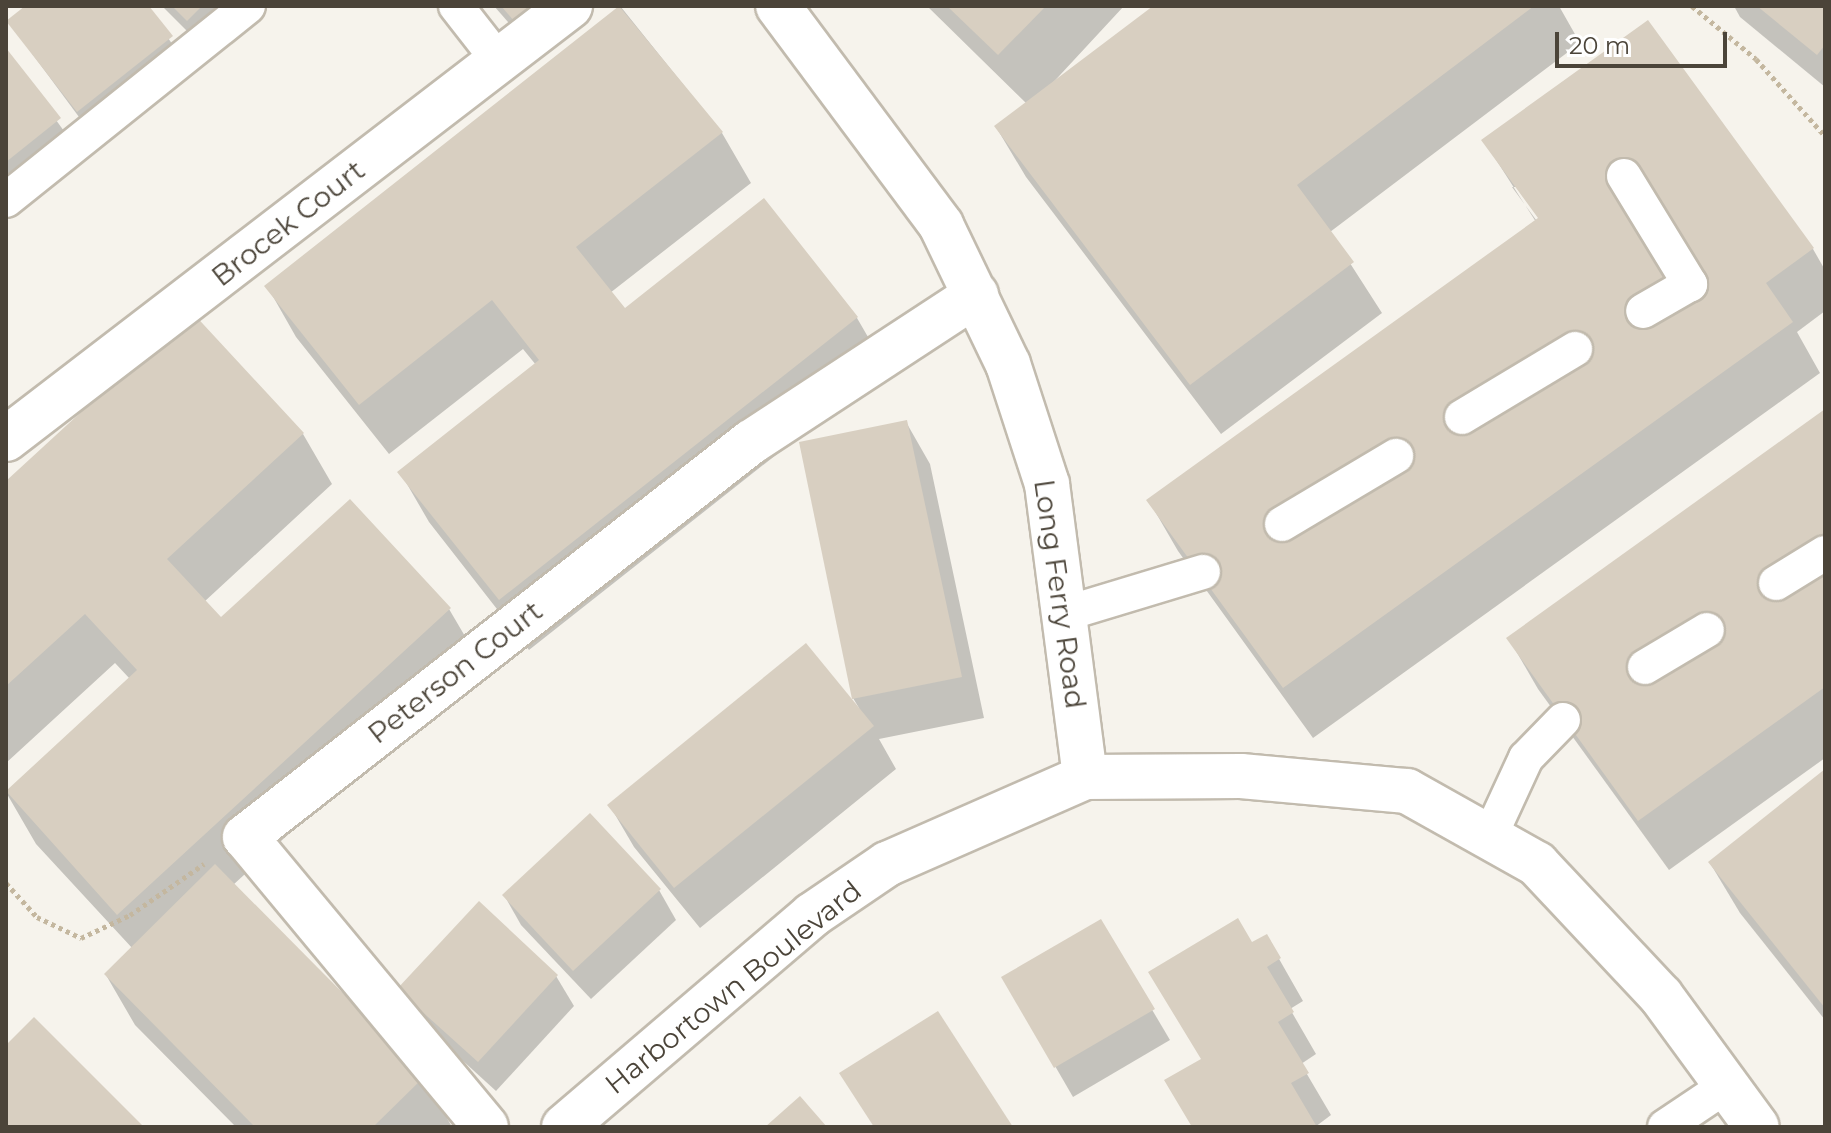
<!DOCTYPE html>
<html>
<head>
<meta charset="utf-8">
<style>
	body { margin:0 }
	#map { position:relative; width:1831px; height:1133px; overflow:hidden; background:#f6f3ec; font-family:Montserrat,sans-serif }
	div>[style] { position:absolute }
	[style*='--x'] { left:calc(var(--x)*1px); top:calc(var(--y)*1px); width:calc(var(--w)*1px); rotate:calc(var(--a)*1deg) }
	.shadow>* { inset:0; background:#0003 }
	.building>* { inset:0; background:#d8cfc1 }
	.path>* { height:5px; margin-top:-2.5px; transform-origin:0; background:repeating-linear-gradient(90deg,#c4b79f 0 4px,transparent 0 8px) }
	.roads { filter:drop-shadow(2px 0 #c2bbae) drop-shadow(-2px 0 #c2bbae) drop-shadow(0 2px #c2bbae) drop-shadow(0 -2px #c2bbae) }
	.service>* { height:34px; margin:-17px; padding:0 17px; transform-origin:17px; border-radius:17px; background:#fff }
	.minor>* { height:44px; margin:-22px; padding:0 22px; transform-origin:22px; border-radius:22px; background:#fff }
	span { translate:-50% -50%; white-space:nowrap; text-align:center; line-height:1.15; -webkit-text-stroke:8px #fff; paint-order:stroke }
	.street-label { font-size:28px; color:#4b4439 }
	.frame { position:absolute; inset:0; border:8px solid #4b4439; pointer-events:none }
	.scale { position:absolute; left:1555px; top:32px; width:172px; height:36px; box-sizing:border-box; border:4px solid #4b4439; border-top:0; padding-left:10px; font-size:24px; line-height:28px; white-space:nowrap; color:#4b4439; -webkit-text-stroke:6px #fff; paint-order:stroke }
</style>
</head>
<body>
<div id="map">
	<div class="shadow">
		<i style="clip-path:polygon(28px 6px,146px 6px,188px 67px,96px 140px,8px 21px)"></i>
		<i style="clip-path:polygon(162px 6px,249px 6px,205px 49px)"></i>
		<i style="clip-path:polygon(494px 6px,597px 6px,539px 57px)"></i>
		<i style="clip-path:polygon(927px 6px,1124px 6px,1048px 88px,1156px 6px,1559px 6px,1580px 43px,1330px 232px,1382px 313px,1221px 434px,1026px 177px,996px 127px,1027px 104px)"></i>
		<i style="clip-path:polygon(1734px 6px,1825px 6px,1825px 87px,1740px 17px)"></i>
		<i style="clip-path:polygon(621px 7px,722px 133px,751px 183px,610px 293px,625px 311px,857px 318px,886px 368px,529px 650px,429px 522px,400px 472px,536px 365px,523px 349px,389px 454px,296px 337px,267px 286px)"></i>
		<i style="clip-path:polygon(6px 51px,77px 149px,6px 204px)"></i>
		<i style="clip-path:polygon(evenodd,1484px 141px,1813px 249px,1825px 270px,1825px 311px,1797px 332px,1820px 373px,1313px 738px,1178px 551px,1149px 501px,1536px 222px,1484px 141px,1512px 187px,1517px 187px,1545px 225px,1542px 228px,1512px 187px)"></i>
		<i style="clip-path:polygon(1825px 412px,1825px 758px,1669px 870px,1538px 689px,1509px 639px)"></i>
		<i style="clip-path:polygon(906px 422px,930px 464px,984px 718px,879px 739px,896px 769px,700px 928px,634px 847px,610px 806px,859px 708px,853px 698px)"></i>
		<i style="clip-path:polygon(303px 434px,332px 484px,204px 602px,220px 620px,449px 609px,479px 660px,233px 885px,423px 1077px,452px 1127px,236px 1127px,135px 1025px,106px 975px,133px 949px,36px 844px,7px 794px,130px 679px,115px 663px,6px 763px,6px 484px)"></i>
		<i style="clip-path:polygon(1825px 772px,1825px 1020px,1740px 913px,1710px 863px)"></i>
		<i style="clip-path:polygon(659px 890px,676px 920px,591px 999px,521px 925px,504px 895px)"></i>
		<i style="clip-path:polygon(1100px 922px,1170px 1040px,1073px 1097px,1004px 978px)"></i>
		<i style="clip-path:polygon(1266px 936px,1303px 1001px,1290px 1009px,1316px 1054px,1301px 1064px,1331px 1115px,1315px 1127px,1193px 1127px,1203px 1060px,1252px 945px)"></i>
		<i style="clip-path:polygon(556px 976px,574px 1006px,496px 1091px,417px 1019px,400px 990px)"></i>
	</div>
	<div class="building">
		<i style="clip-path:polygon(25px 6px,149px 6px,173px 36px,77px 112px,6px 21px)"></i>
		<i style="clip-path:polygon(172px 6px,202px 6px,187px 21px)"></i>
		<i style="clip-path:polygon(501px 6px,547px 6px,521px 29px)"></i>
		<i style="clip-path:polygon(619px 6px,723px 132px,576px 247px,625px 308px,764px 198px,858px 317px,499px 600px,397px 472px,539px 360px,492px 300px,359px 405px,264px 286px)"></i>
		<i style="clip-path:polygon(947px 6px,1046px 6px,998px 55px)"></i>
		<i style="clip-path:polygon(1153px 6px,1534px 6px,1297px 185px,1354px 262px,1190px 385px,994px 126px)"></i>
		<i style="clip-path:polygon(1757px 6px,1825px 6px,1825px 45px,1817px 55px)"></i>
		<i style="clip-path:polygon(1648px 20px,1814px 248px,1766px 283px,1793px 322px,1283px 688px,1146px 500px,1538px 218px,1481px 140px)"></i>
		<i style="clip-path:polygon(6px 48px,61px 118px,6px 162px)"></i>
		<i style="clip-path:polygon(191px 311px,304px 433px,167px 559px,221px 617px,350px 499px,451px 608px,117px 915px,6px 791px,137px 670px,85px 614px,6px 686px,6px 481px)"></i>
		<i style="clip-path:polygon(1825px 409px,1825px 687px,1638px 821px,1506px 638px)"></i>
		<i style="clip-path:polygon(907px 420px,962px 677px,852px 699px,799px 442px)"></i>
		<i style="clip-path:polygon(806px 643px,874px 726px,674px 888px,607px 805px)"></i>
		<i style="clip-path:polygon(1825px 769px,1825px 1008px,1708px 862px)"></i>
		<i style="clip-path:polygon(590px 813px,661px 889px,573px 971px,502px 895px)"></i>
		<i style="clip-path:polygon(215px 864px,425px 1076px,373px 1127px,255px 1127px,104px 974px)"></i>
		<i style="clip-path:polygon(479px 901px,558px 975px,478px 1062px,397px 989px)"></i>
		<i style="clip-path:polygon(1238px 918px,1252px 942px,1267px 934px,1281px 958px,1267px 967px,1294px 1012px,1278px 1022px,1309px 1073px,1291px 1083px,1317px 1127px,1192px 1127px,1164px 1080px,1201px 1059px,1148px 972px)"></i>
		<i style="clip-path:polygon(1101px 919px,1155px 1009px,1054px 1068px,1001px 977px)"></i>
		<i style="clip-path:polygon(938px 1011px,1013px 1127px,874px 1127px,839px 1073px)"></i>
		<i style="clip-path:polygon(34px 1017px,142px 1125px,140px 1127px,6px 1127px,6px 1045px)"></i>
		<i style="clip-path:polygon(800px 1096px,827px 1127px,765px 1127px)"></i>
	</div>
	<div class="path">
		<i style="--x:1692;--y:6;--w:83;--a:39.6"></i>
		<i style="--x:1756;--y:59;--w:103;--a:48.1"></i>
		<i style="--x:6;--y:883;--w:46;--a:47.6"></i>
		<i style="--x:37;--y:917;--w:49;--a:25.5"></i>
		<i style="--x:81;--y:938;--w:54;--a:-25.1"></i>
		<i style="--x:130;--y:915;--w:90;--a:-34.6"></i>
	</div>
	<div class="roads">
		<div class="service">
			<i style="--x:456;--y:6;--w:70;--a:52"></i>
			<i style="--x:1624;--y:176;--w:127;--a:58.6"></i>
			<i style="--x:1690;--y:284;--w:54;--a:150.1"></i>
			<i style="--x:6;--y:200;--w:310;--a:-38.7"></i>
			<i style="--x:1462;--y:417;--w:132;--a:-31"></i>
			<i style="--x:1282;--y:524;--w:133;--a:-30.8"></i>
			<i style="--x:1776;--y:583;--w:57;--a:-31.5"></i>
			<i style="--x:1067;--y:613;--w:142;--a:-16.8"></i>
			<i style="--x:1645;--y:667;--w:72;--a:-30.8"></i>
			<i style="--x:1489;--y:838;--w:88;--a:-65.2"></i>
			<i style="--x:1526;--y:758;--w:53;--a:-45.8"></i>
			<i style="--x:1665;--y:1127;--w:73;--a:-33.9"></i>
		</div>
		<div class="minor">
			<i style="--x:778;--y:6;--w:273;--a:53.3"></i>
			<i style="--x:941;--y:225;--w:154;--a:64.3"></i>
			<i style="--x:1008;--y:364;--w:126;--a:72"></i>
			<i style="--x:1047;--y:484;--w:295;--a:82.6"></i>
			<i style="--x:6;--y:439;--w:711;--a:-37.51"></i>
			<i style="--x:486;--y:1127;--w:377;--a:-129.7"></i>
			<i style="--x:245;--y:837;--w:642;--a:-37.98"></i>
			<i style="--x:751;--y:442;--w:269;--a:-33.2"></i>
			<i style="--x:564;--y:1127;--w:326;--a:-40.5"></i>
			<i style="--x:812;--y:915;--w:91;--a:-34.2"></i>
			<i style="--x:887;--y:864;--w:216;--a:-23.7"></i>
			<i style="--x:1085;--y:777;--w:156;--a:-0.4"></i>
			<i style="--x:1241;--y:776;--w:167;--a:5.2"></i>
			<i style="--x:1407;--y:791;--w:149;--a:29.3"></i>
			<i style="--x:1537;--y:864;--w:181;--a:46.8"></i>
			<i style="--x:1661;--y:996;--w:162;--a:53.8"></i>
		</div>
	</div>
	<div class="street-label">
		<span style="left:288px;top:223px;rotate:-38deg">Brocek Court</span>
		<span style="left:1060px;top:594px;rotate:82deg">Long Ferry Road</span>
		<span style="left:455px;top:672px;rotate:-38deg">Peterson Court</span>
		<span style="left:733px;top:987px;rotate:-39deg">Harbortown Boulevard</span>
	</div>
	<div class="frame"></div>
	<div class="scale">20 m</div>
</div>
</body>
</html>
